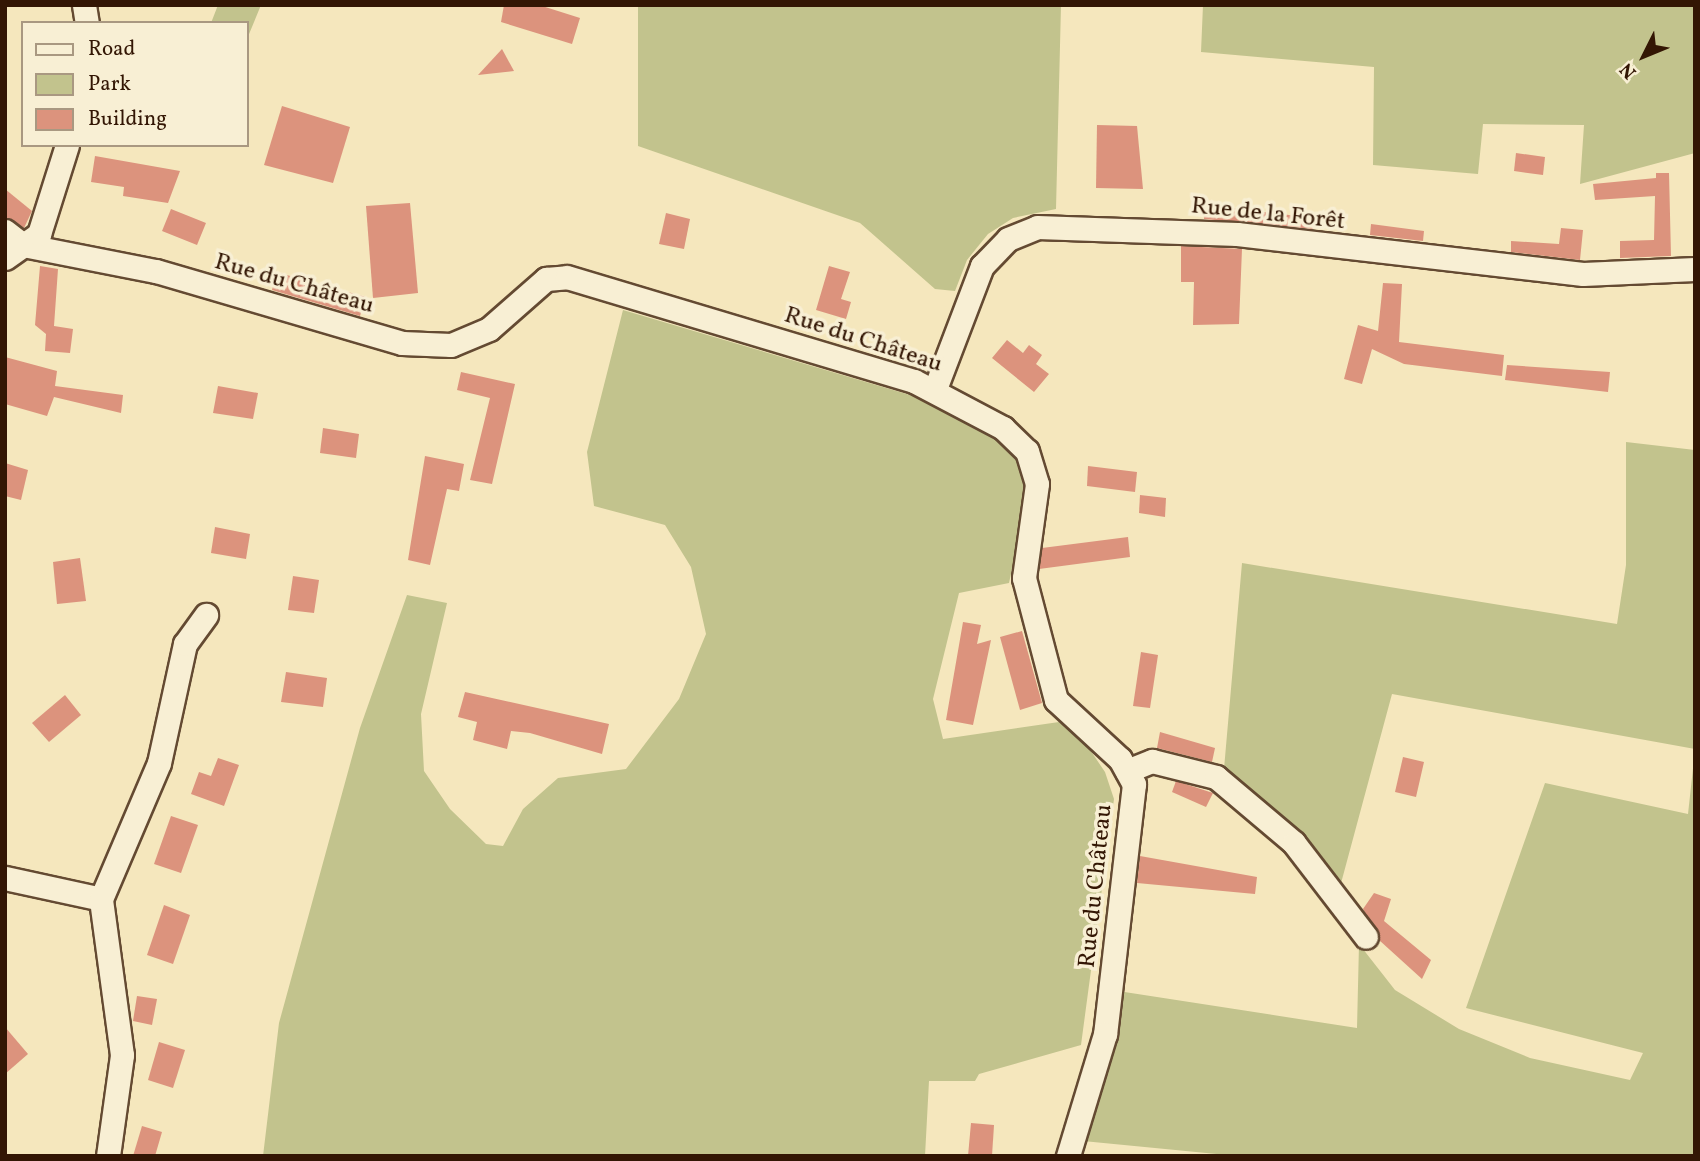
<!DOCTYPE html>
<html>
<head>
<meta charset="utf-8">
<style>
	body { margin:0 }
	#map { position:relative; width:1700px; height:1161px; overflow:hidden; background:#f5e7bd; font-family:Vollkorn,serif }
	div>[style] { position:absolute }
	[style*='--x'] { left:calc(var(--x)*1px); top:calc(var(--y)*1px); width:calc(var(--w)*1px); rotate:calc(var(--a)*1deg) }
	.green>* { inset:0; background:#c2c38d }
	.building>* { inset:0; background:#dc937d }
	.roads { filter:drop-shadow(2px 0 #644a32) drop-shadow(-2px 0 #644a32) drop-shadow(0 2px #644a32) drop-shadow(0 -2px #644a32) }
	.minor>* { height:23px; margin:-11.5px; padding:0 11.5px; transform-origin:11.5px; border-radius:11.5px; background:#f8efd4 }
	span { translate:-50% -50%; white-space:nowrap; text-align:center; line-height:1.15; -webkit-text-stroke:7px #f8efd4; paint-order:stroke }
	.street-label { font-size:24px; color:#331604 }
	.frame { position:absolute; inset:0; border:7px solid #331604; pointer-events:none }
	.legend { position:absolute; left:21px; top:21px; width:228px; height:126px; box-sizing:border-box; background:#f8efd4; border:2px solid #a99881; margin:0; padding:9px 12px; list-style:none; font-size:21px; color:#331604 }
	.legend li { display:flex; align-items:center; gap:14px; height:35px }
	.legend b { width:35px; border:2px solid #a99881 }
	.north { position:absolute; left:1609px; top:21px; width:70px; height:70px; -webkit-text-stroke:5px #f8efd4; paint-order:stroke; rotate:227deg; font-size:19px; font-weight:700; line-height:28px; text-align:center; color:#331604 }
	.north::after { content:''; display:block; margin:auto; width:24px; height:32px; background:#331604; clip-path:polygon(50% 0,100% 100%,50% 72%,0 100%) }
</style>
</head>
<body>
<div id="map">
	<div class="green">
		<i style="clip-path:polygon(218px 5px,261px 5px,247px 39px,247px 23px,211px 23px)"></i>
		<i style="clip-path:polygon(638px 5px,1061px 5px,1056px 209px,1013px 218px,988px 234px,967px 260px,955px 291px,935px 289px,860px 223px,638px 146px)"></i>
		<i style="clip-path:polygon(1203px 5px,1695px 5px,1695px 153px,1580px 184px,1584px 125px,1483px 124px,1478px 174px,1373px 165px,1374px 67px,1201px 52px)"></i>
		<i style="clip-path:polygon(623px 310px,947px 406px,1005px 440px,1026px 463px,1025px 509px,1009px 583px,959px 593px,933px 699px,943px 739px,1059px 722px,1084px 741px,1105px 772px,1114px 799px,1081px 1045px,979px 1074px,975px 1081px,929px 1081px,925px 1156px,263px 1156px,279px 1023px,360px 728px,407px 595px,447px 603px,421px 714px,424px 771px,450px 809px,486px 844px,503px 846px,523px 809px,558px 778px,626px 769px,679px 699px,706px 634px,691px 567px,665px 525px,594px 506px,587px 452px)"></i>
		<i style="clip-path:polygon(1626px 442px,1695px 450px,1695px 749px,1392px 694px,1340px 887px,1224px 769px,1242px 563px,1617px 624px,1626px 565px)"></i>
		<i style="clip-path:polygon(1695px 750px,1695px 1156px,1237px 1156px,1083px 1141px,1118px 991px,1357px 1028px,1359px 944px,1395px 990px,1459px 1029px,1530px 1058px,1630px 1080px,1643px 1053px,1466px 1008px,1545px 783px,1688px 814px)"></i>
	</div>
	<div class="building">
		<i style="clip-path:polygon(504px 5px,539px 5px,580px 18px,572px 44px,501px 22px)"></i>
		<i style="clip-path:polygon(502px 49px,514px 71px,478px 75px)"></i>
		<i style="clip-path:polygon(282px 106px,350px 127px,333px 183px,264px 165px)"></i>
		<i style="clip-path:polygon(1097px 125px,1137px 126px,1143px 189px,1096px 188px)"></i>
		<i style="clip-path:polygon(1516px 153px,1545px 157px,1543px 175px,1514px 171px)"></i>
		<i style="clip-path:polygon(95px 156px,180px 171px,168px 203px,123px 196px,124px 187px,91px 182px)"></i>
		<i style="clip-path:polygon(1656px 173px,1669px 173px,1671px 256px,1620px 258px,1620px 241px,1654px 240px,1655px 196px,1595px 200px,1593px 184px,1656px 178px)"></i>
		<i style="clip-path:polygon(5px 189px,32px 211px,24px 228px,5px 217px)"></i>
		<i style="clip-path:polygon(410px 203px,418px 293px,373px 298px,366px 206px)"></i>
		<i style="clip-path:polygon(1205px 205px,1315px 218px,1313px 229px,1204px 219px)"></i>
		<i style="clip-path:polygon(171px 209px,206px 223px,197px 245px,162px 231px)"></i>
		<i style="clip-path:polygon(666px 213px,690px 219px,684px 249px,659px 244px)"></i>
		<i style="clip-path:polygon(1371px 224px,1424px 231px,1423px 241px,1370px 235px)"></i>
		<i style="clip-path:polygon(1561px 228px,1583px 230px,1580px 260px,1511px 252px,1511px 241px,1559px 244px)"></i>
		<i style="clip-path:polygon(1181px 246px,1242px 249px,1239px 324px,1193px 325px,1194px 282px,1181px 282px)"></i>
		<i style="clip-path:polygon(40px 266px,58px 269px,54px 326px,73px 329px,70px 353px,45px 351px,46px 334px,35px 325px)"></i>
		<i style="clip-path:polygon(829px 266px,850px 272px,841px 299px,851px 302px,846px 319px,816px 310px)"></i>
		<i style="clip-path:polygon(276px 272px,366px 297px,360px 316px,272px 290px)"></i>
		<i style="clip-path:polygon(1383px 283px,1402px 284px,1399px 342px,1504px 355px,1502px 376px,1404px 364px,1372px 349px,1362px 384px,1344px 379px,1358px 325px,1378px 331px)"></i>
		<i style="clip-path:polygon(1007px 340px,1023px 353px,1029px 345px,1042px 355px,1036px 364px,1049px 374px,1034px 392px,992px 358px)"></i>
		<i style="clip-path:polygon(5px 357px,57px 371px,55px 386px,123px 395px,121px 413px,54px 397px,47px 416px,5px 404px)"></i>
		<i style="clip-path:polygon(1507px 365px,1610px 372px,1608px 392px,1505px 380px)"></i>
		<i style="clip-path:polygon(461px 372px,515px 384px,492px 484px,470px 480px,490px 398px,457px 390px)"></i>
		<i style="clip-path:polygon(218px 386px,258px 393px,253px 419px,213px 413px)"></i>
		<i style="clip-path:polygon(323px 428px,359px 434px,356px 458px,320px 453px)"></i>
		<i style="clip-path:polygon(425px 456px,464px 464px,459px 491px,447px 489px,430px 565px,408px 560px)"></i>
		<i style="clip-path:polygon(5px 463px,28px 470px,21px 500px,5px 496px)"></i>
		<i style="clip-path:polygon(1088px 466px,1137px 472px,1135px 492px,1087px 486px)"></i>
		<i style="clip-path:polygon(1140px 495px,1166px 498px,1165px 517px,1139px 513px)"></i>
		<i style="clip-path:polygon(215px 527px,250px 534px,246px 559px,211px 553px)"></i>
		<i style="clip-path:polygon(1128px 537px,1130px 557px,1039px 569px,1042px 548px)"></i>
		<i style="clip-path:polygon(80px 558px,86px 601px,57px 604px,53px 562px)"></i>
		<i style="clip-path:polygon(293px 576px,319px 580px,314px 613px,288px 610px)"></i>
		<i style="clip-path:polygon(963px 622px,981px 625px,977px 644px,991px 640px,973px 725px,946px 720px)"></i>
		<i style="clip-path:polygon(1022px 631px,1042px 703px,1020px 710px,1000px 637px)"></i>
		<i style="clip-path:polygon(1141px 652px,1158px 655px,1150px 708px,1133px 706px)"></i>
		<i style="clip-path:polygon(286px 672px,327px 678px,323px 707px,281px 702px)"></i>
		<i style="clip-path:polygon(465px 692px,609px 724px,602px 754px,530px 733px,511px 731px,507px 749px,473px 740px,477px 722px,458px 717px)"></i>
		<i style="clip-path:polygon(65px 695px,81px 715px,49px 742px,32px 723px)"></i>
		<i style="clip-path:polygon(1160px 732px,1215px 748px,1212px 762px,1157px 748px)"></i>
		<i style="clip-path:polygon(1403px 757px,1424px 762px,1416px 797px,1395px 792px)"></i>
		<i style="clip-path:polygon(218px 758px,239px 765px,224px 806px,191px 794px,199px 772px,211px 776px)"></i>
		<i style="clip-path:polygon(1176px 781px,1213px 793px,1206px 807px,1172px 792px)"></i>
		<i style="clip-path:polygon(171px 816px,198px 825px,181px 873px,154px 864px)"></i>
		<i style="clip-path:polygon(1140px 856px,1257px 877px,1255px 894px,1137px 883px)"></i>
		<i style="clip-path:polygon(1374px 893px,1391px 899px,1384px 921px,1431px 960px,1422px 979px,1379px 940px,1363px 909px)"></i>
		<i style="clip-path:polygon(164px 905px,190px 915px,173px 964px,147px 955px)"></i>
		<i style="clip-path:polygon(137px 996px,157px 999px,152px 1025px,133px 1021px)"></i>
		<i style="clip-path:polygon(5px 1027px,28px 1054px,5px 1074px)"></i>
		<i style="clip-path:polygon(159px 1042px,185px 1050px,173px 1088px,148px 1080px)"></i>
		<i style="clip-path:polygon(971px 1123px,994px 1125px,992px 1156px,968px 1156px)"></i>
		<i style="clip-path:polygon(142px 1126px,162px 1132px,155px 1156px,133px 1156px)"></i>
	</div>
	<div class="roads">
		<div class="minor">
			<i style="--x:84;--y:5;--w:18;--a:81"></i>
			<i style="--x:5;--y:231;--w:23;--a:38"></i>
			<i style="--x:23;--y:245;--w:136;--a:11.1"></i>
			<i style="--x:156;--y:271;--w:256;--a:16.3"></i>
			<i style="--x:402;--y:343;--w:49;--a:2.3"></i>
			<i style="--x:451;--y:345;--w:41;--a:-22.8"></i>
			<i style="--x:489;--y:329;--w:76;--a:-41.3"></i>
			<i style="--x:546;--y:279;--w:21;--a:-5"></i>
			<i style="--x:567;--y:277;--w:362;--a:16.7"></i>
			<i style="--x:914;--y:381;--w:101;--a:27.8"></i>
			<i style="--x:1003;--y:428;--w:33;--a:44"></i>
			<i style="--x:1027;--y:451;--w:34;--a:73"></i>
			<i style="--x:1037;--y:484;--w:95;--a:97.9"></i>
			<i style="--x:1024;--y:578;--w:126;--a:75.3"></i>
			<i style="--x:1056;--y:700;--w:87;--a:42.7"></i>
			<i style="--x:1120;--y:759;--w:29;--a:61"></i>
			<i style="--x:1134;--y:784;--w:252;--a:96.6"></i>
			<i style="--x:1105;--y:1034;--w:127;--a:106.9"></i>
			<i style="--x:5;--y:258;--w:42;--a:-35.2"></i>
			<i style="--x:39;--y:234;--w:93;--a:-72.5"></i>
			<i style="--x:935;--y:389;--w:132;--a:-69.1"></i>
			<i style="--x:982;--y:266;--w:37;--a:-46"></i>
			<i style="--x:1008;--y:239;--w:31;--a:-22"></i>
			<i style="--x:1037;--y:227;--w:200;--a:2"></i>
			<i style="--x:1237;--y:234;--w:348;--a:6.6"></i>
			<i style="--x:1583;--y:274;--w:112;--a:-2.6"></i>
			<i style="--x:1127;--y:771;--w:27;--a:-22"></i>
			<i style="--x:1152;--y:761;--w:66;--a:14"></i>
			<i style="--x:1216;--y:777;--w:102;--a:40.2"></i>
			<i style="--x:1294;--y:843;--w:118;--a:52.5"></i>
			<i style="--x:5;--y:878;--w:98;--a:12.3"></i>
			<i style="--x:108;--y:1156;--w:102;--a:-82.1"></i>
			<i style="--x:122;--y:1055;--w:157;--a:-97.7"></i>
			<i style="--x:101;--y:899;--w:148;--a:-66.9"></i>
			<i style="--x:159;--y:763;--w:122;--a:-77.7"></i>
			<i style="--x:185;--y:644;--w:36;--a:-54"></i>
		</div>
	</div>
	<div class="street-label">
		<span style="left:1268px;top:215px;rotate:6deg">Rue de la Forêt</span>
		<span style="left:294px;top:285px;rotate:16deg">Rue du Château</span>
		<span style="left:863px;top:341px;rotate:18deg">Rue du Château</span>
		<span style="left:1097px;top:886px;rotate:-84deg">Rue du Château</span>
	</div>
	<div class="frame"></div>
	<ul class="legend">
	<li><b style="height:9px;background:#f8efd4"></b>Road</li>
	<li><b style="height:19px;background:#c2c38d"></b>Park</li>
	<li><b style="height:19px;background:#dc937d"></b>Building</li>
	</ul>
	<div class="north">N</div>
</div>
</body>
</html>
